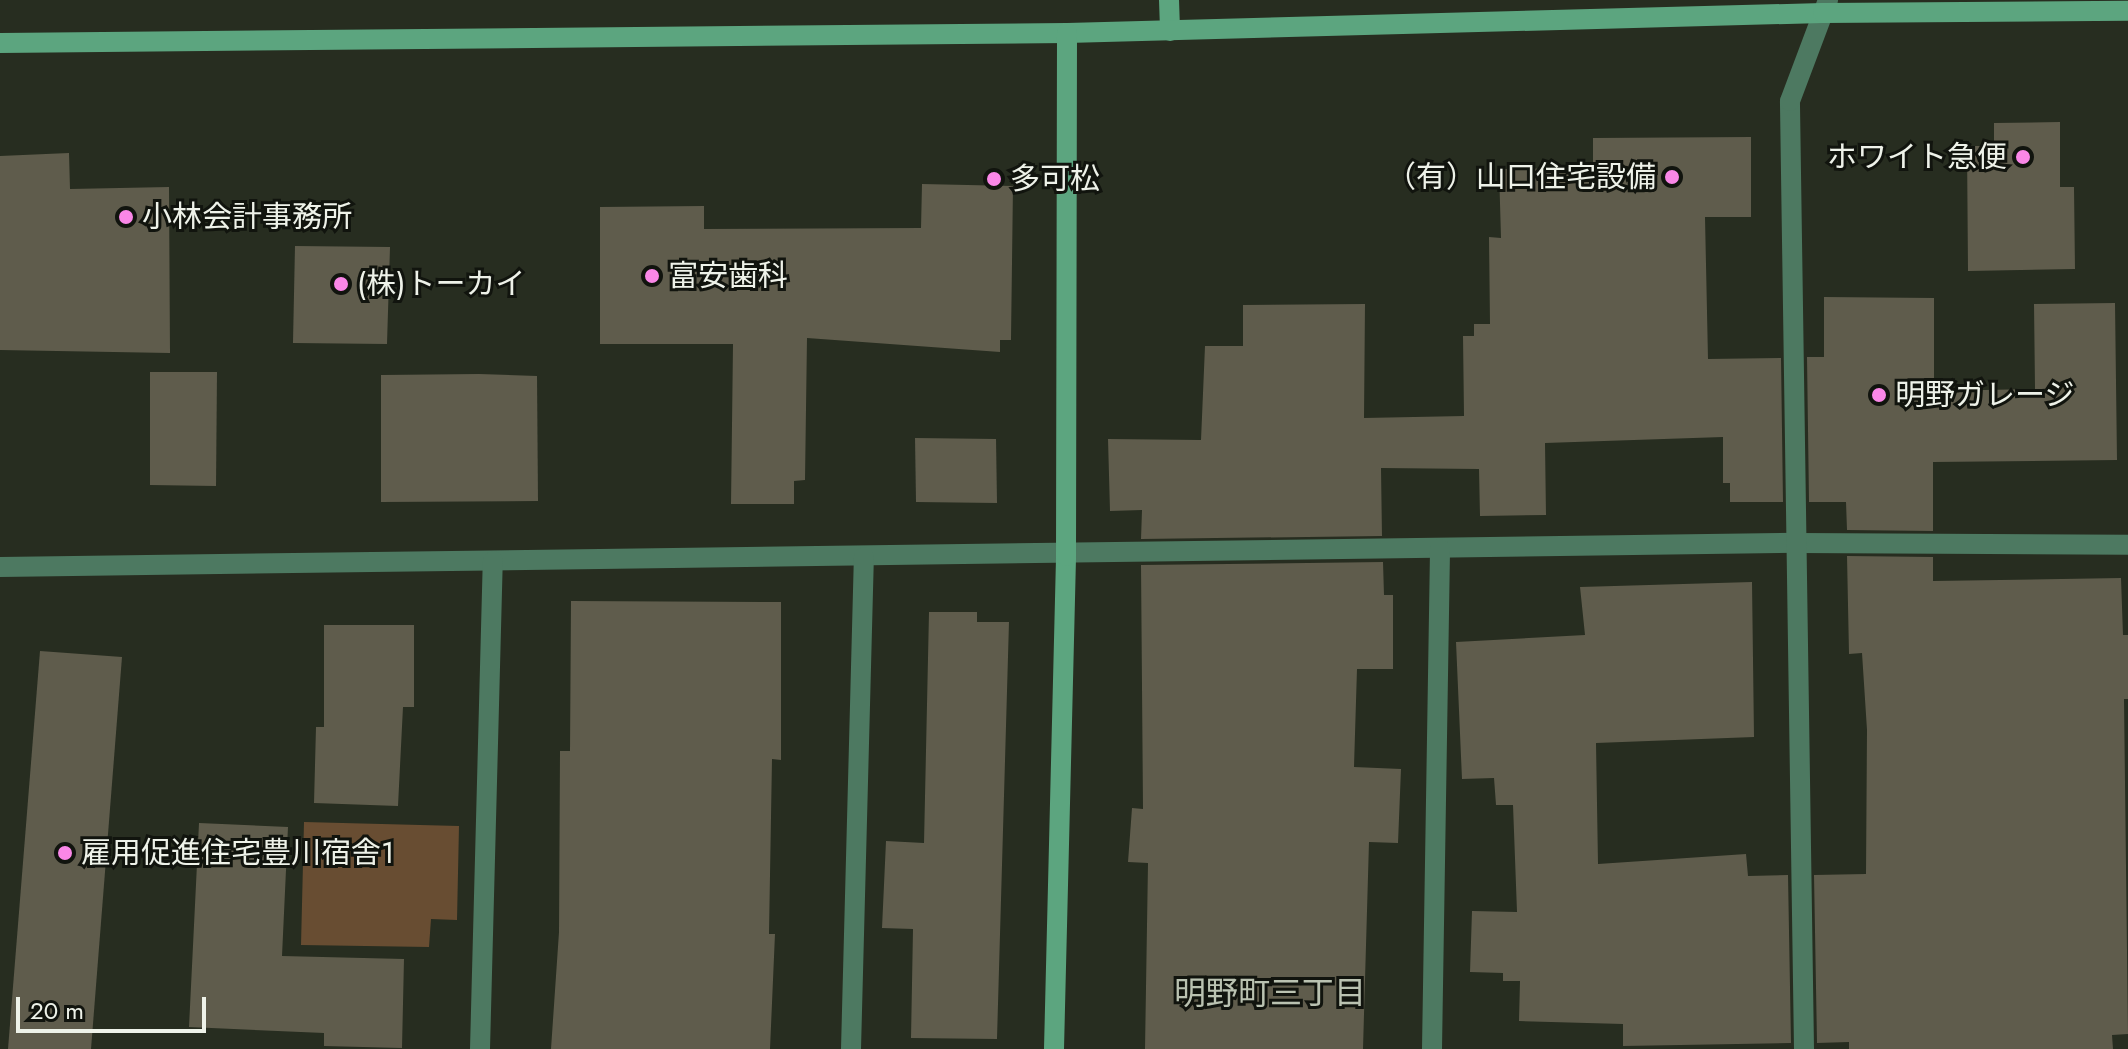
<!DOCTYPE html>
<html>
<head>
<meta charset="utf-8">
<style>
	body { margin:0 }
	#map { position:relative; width:2128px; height:1049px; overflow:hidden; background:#272d20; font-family:Jost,"Noto Sans JP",sans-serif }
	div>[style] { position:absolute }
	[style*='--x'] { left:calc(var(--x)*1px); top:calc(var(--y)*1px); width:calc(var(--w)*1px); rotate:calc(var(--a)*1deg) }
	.green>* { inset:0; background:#684d32 }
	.building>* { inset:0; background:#5f5c4c }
	.street>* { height:20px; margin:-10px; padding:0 10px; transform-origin:10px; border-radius:10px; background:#4d7961 }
	.secondary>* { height:20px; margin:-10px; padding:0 10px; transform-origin:10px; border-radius:10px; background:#5ca57f }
	.dots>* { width:22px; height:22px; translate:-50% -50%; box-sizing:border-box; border:4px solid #11140e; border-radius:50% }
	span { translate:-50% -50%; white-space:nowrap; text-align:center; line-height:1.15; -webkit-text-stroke:6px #11140e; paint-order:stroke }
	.poi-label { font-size:30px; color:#eef2e9 }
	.right { translate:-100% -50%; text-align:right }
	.left { translate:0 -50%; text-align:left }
	.neighbourhood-label { font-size:32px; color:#bac2b1 }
	.scale { position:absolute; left:16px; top:997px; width:190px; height:36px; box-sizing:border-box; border:4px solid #eef2e9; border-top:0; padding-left:10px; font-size:24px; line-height:28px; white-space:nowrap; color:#eef2e9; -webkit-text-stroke:6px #11140e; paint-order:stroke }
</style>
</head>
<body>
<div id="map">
	<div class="green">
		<i style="clip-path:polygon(304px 822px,459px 826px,457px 920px,431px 919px,429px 947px,301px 945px)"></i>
	</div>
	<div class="building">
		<i style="clip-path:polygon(2060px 122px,2060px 187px,2074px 187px,2075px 269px,1968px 271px,1967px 146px,1994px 146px,1994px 123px)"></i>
		<i style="clip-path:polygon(1751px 137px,1751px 217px,1705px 217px,1708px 359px,1781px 358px,1783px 502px,1730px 502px,1730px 483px,1723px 483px,1723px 437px,1545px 443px,1546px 515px,1480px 516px,1479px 469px,1381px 468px,1382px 536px,1141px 539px,1142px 510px,1110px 511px,1108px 439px,1201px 440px,1205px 346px,1243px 346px,1243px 305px,1365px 304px,1364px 418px,1464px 416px,1463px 336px,1474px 336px,1474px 324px,1490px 324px,1489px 237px,1501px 238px,1499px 169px,1593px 168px,1593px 138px)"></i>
		<i style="clip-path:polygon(69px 153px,70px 189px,169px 187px,170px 353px,0 350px,0 156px)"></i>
		<i style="clip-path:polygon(922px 184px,1013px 186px,1011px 340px,1000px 340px,1000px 352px,807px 338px,805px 480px,794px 481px,794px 504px,731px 504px,733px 344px,600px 344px,600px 207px,704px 206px,704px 229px,921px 228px)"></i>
		<i style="clip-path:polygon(295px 246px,390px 247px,387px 344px,293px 343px)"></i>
		<i style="clip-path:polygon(1824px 297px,1934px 298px,1934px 391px,2035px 389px,2034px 304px,2115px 303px,2117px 460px,1933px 462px,1933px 531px,1847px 530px,1846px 502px,1809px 502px,1807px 357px,1824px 357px)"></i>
		<i style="clip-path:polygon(150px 372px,217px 372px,216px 486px,150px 485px)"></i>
		<i style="clip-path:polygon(479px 374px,537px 376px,538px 501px,381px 502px,381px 375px)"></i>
		<i style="clip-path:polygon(915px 438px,996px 439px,997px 503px,916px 502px)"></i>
		<i style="clip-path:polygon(1847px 556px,1933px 557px,1933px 581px,2121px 578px,2123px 635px,2128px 635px,2128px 699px,2124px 699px,2128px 1034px,2112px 1035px,2113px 1049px,1849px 1049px,1849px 1042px,1817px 1043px,1814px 875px,1866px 874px,1867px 730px,1862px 653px,1849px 654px)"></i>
		<i style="clip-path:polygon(1383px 562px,1384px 595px,1393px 595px,1393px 669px,1357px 669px,1354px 767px,1401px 769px,1398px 843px,1369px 842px,1363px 1049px,1145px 1049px,1148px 863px,1128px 862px,1132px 808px,1143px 809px,1141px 565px)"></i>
		<i style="clip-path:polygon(1752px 582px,1754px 737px,1596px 743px,1598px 864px,1746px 854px,1748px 876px,1788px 875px,1791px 1043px,1623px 1046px,1623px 1024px,1519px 1021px,1520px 981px,1503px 981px,1503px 973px,1470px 972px,1472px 911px,1517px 912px,1513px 805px,1496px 805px,1494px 778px,1462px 779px,1456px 642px,1585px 635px,1580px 587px)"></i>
		<i style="clip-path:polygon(571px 601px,781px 602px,781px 760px,772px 759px,769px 934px,775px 934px,770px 1049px,551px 1049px,559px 932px,560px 751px,570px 751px)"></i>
		<i style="clip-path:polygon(929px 612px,977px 612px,977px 622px,1009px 622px,997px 1039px,911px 1038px,913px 929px,882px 928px,886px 841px,924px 843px)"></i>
		<i style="clip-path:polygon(324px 625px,414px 625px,414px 707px,403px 707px,398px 806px,314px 803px,316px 727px,324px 727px)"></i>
		<i style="clip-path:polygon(40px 651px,122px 657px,91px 1049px,8px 1049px)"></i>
		<i style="clip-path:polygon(199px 823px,288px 827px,282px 956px,404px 959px,402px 1048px,324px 1046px,324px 1033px,189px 1027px)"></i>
	</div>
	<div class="street">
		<i style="--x:0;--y:567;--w:1797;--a:-0.77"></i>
		<i style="--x:1797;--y:543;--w:331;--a:0.3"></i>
		<i style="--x:480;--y:1049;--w:488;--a:-88.5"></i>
		<i style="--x:851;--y:1049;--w:492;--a:-88.5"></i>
		<i style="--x:1432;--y:1049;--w:500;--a:-89.08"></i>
		<i style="--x:1804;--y:1049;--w:948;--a:-90.85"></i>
		<i style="--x:1790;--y:101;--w:108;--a:-69.4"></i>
	</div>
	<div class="secondary">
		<i style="--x:1169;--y:0;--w:31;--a:88"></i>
		<i style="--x:0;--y:43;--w:1067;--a:-0.54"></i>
		<i style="--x:1067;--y:33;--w:756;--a:-1.52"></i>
		<i style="--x:1823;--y:13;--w:305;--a:-0.4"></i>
		<i style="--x:1054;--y:1049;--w:493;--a:-88.6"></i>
		<i style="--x:1066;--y:556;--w:523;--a:-89.89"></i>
	</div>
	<div class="dots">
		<i style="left:2023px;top:157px;background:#fa87e7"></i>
		<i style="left:1672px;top:177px;background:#fa87e7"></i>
		<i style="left:994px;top:179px;background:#fa87e7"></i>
		<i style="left:126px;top:217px;background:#fa87e7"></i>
		<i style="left:652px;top:276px;background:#fa87e7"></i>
		<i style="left:341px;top:284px;background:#fa87e7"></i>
		<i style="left:1879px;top:395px;background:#fa87e7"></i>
		<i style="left:65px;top:853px;background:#fa87e7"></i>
	</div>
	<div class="poi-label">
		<span class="right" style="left:2007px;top:157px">ホワイト急便</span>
		<span class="right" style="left:1656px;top:177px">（有）山口住宅設備</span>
		<span class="left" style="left:1010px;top:179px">多可松</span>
		<span class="left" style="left:142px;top:217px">小林会計事務所</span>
		<span class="left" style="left:668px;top:276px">富安歯科</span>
		<span class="left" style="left:357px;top:284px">(株)トーカイ</span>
		<span class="left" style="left:1895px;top:395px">明野ガレージ</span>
		<span class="left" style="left:81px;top:853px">雇用促進住宅豊川宿舎1</span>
	</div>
	<div class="neighbourhood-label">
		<span style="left:1270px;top:993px">明野町三丁目</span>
	</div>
	<div class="scale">20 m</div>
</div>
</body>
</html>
